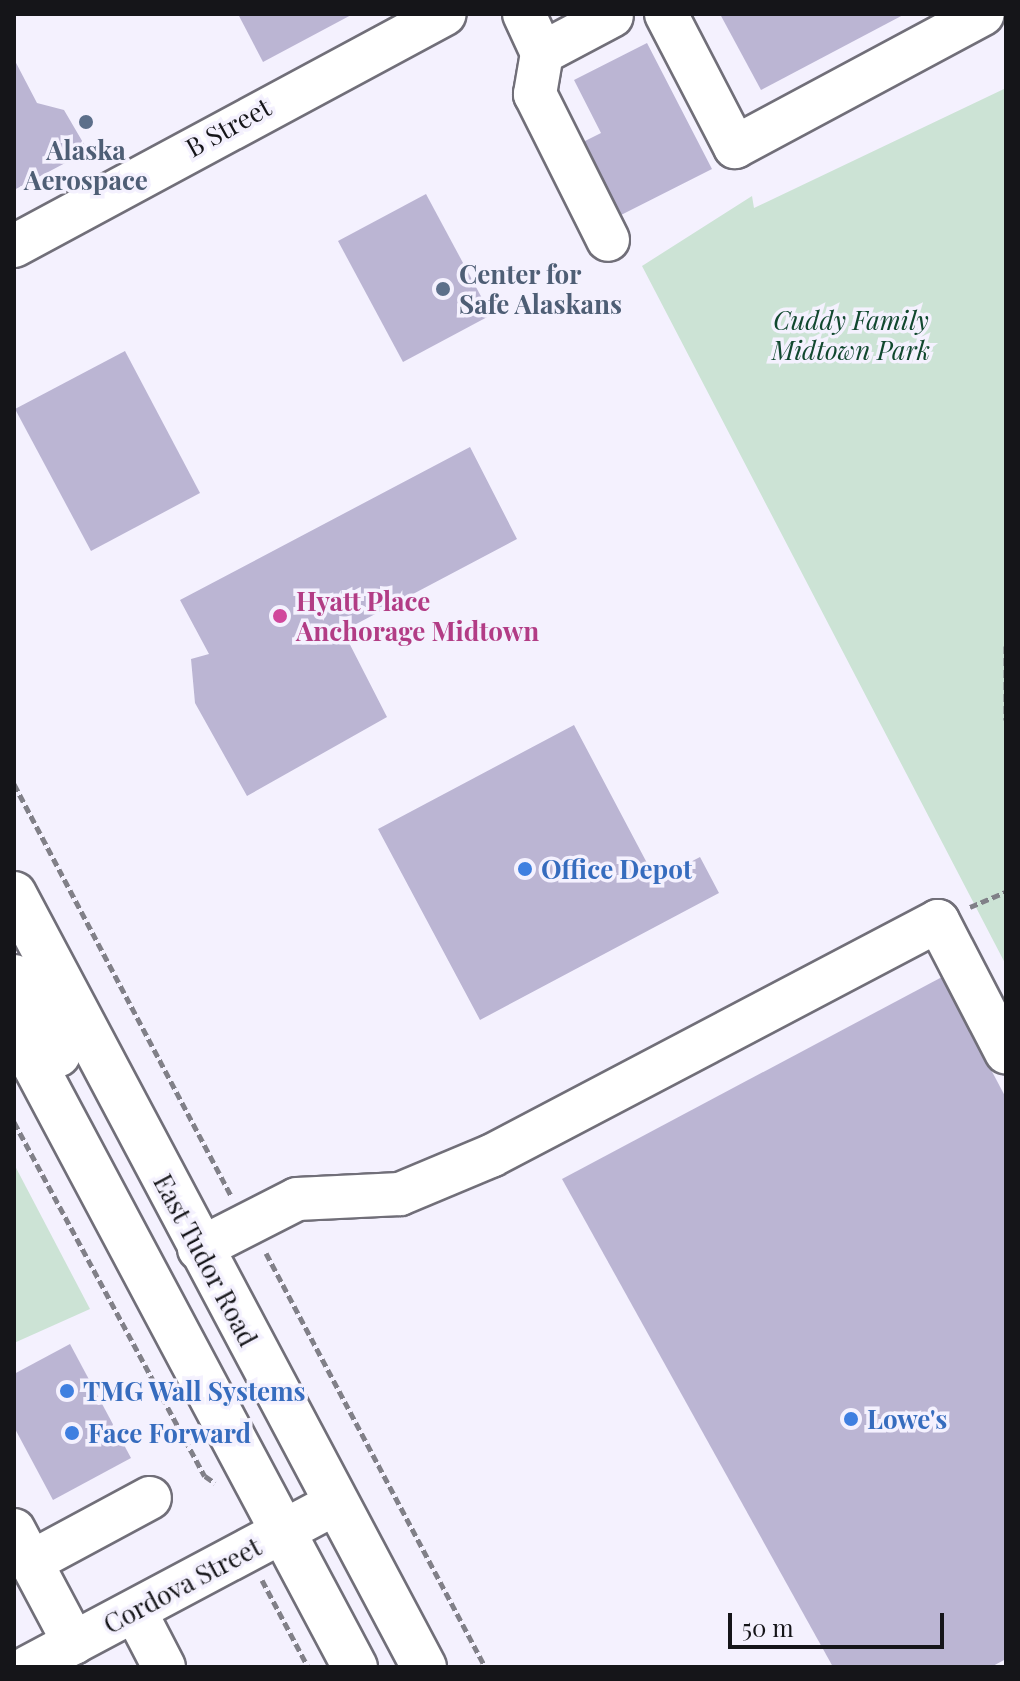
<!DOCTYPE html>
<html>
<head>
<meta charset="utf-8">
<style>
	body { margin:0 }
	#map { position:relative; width:1020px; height:1681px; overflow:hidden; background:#f4f1fe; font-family:"Playfair Display",serif }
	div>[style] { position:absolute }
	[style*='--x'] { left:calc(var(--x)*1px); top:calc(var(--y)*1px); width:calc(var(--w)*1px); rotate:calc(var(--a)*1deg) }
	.green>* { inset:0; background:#cce3d5 }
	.building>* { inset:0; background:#bbb5d3 }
	.path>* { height:5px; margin-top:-2.5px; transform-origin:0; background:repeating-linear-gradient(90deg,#818088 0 8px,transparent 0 12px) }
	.roads { filter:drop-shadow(2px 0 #716f79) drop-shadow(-2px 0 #716f79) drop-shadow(0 2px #716f79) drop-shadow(0 -2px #716f79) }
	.minor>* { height:42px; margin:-21px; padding:0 21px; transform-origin:21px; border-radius:21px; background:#fff }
	.major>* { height:44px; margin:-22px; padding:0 22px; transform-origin:22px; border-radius:22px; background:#fff }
	.dots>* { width:22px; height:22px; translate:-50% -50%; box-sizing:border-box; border:4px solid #f4f1fe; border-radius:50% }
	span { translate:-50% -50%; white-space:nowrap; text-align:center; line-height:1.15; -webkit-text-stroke:7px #f4f1fe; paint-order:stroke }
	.street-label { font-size:26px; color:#151519 }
	.service-label { font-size:26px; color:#4e5e75; font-weight:700 }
	.left { translate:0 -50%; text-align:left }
	.park-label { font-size:26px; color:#11482f; font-style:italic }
	.hotel-label { font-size:26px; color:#b23c85; font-weight:700 }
	.shop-label { font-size:26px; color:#366cbe; font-weight:700 }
	.frame { position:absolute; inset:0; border:16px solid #151519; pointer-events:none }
	.scale { position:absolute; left:728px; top:1613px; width:216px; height:36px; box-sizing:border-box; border:4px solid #151519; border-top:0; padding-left:10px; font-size:24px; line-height:28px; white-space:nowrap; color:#151519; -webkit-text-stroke:6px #f4f1fe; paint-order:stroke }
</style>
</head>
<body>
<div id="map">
	<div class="green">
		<i style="clip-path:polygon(1006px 88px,1006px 965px,642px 266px,752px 196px,754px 208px)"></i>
		<i style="clip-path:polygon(14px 1164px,90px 1309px,14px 1343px)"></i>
	</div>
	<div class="building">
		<i style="clip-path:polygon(238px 14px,353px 14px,263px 62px)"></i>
		<i style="clip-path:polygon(720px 14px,905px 14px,761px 90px)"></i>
		<i style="clip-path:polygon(647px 43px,712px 169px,621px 215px,583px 142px,601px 133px,574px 80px)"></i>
		<i style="clip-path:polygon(14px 59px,37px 103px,64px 110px,88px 151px,14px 190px)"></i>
		<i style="clip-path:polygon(426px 194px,491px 315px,403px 362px,338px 241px)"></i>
		<i style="clip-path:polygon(125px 351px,200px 493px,91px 551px,15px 409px)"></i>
		<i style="clip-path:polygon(470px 447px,517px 539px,343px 631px,387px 717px,247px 796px,195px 703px,191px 659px,209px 654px,180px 600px)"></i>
		<i style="clip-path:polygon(574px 725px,656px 880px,700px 857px,719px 893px,480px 1020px,378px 829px)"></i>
		<i style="clip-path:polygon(942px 977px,1006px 1098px,1006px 1659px,991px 1667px,833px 1667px,562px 1179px)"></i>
		<i style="clip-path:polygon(70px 1344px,131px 1458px,53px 1500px,14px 1427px,14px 1374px)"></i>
	</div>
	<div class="path">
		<i style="--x:1006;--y:646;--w:74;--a:90"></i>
		<i style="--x:14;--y:784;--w:467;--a:62.2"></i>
		<i style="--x:970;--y:907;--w:39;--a:-23"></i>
		<i style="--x:14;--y:1122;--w:402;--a:61.7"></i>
		<i style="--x:205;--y:1476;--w:12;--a:35"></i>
		<i style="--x:266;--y:1253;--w:468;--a:62.1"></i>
		<i style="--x:262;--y:1580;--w:98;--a:62.1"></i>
	</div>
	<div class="roads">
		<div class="minor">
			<i style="--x:524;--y:14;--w:43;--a:65.2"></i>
			<i style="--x:542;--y:53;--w:79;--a:-27.9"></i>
			<i style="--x:666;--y:14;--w:150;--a:62.6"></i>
			<i style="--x:735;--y:147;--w:281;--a:-28.2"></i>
			<i style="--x:542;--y:53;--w:42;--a:99.7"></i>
			<i style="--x:535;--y:94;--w:163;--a:63.4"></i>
			<i style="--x:14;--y:246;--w:489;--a:-28.3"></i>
			<i style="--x:199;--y:1249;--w:110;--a:-27"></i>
			<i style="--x:297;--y:1199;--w:103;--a:-2.8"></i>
			<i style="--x:400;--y:1194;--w:99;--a:-22.7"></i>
			<i style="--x:491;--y:1156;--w:505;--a:-27.73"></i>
			<i style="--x:938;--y:921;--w:148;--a:62.6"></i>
			<i style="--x:14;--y:1530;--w:128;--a:62"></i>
			<i style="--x:31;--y:1562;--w:135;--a:-28.3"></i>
			<i style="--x:135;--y:1611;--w:63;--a:62.6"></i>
			<i style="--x:28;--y:1667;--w:349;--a:-28"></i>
		</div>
		<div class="major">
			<i style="--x:14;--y:894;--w:875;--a:62.06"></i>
			<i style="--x:14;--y:977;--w:89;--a:60.3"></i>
			<i style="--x:14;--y:1026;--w:726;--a:61.99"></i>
		</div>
	</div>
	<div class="dots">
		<i style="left:86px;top:122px;background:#5c6f8a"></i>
		<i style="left:443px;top:289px;background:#5c6f8a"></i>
		<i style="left:280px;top:616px;background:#d1479c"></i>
		<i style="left:525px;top:869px;background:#3f7fe0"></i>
		<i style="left:67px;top:1391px;background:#3f7fe0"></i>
		<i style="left:851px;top:1419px;background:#3f7fe0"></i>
		<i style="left:72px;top:1433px;background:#3f7fe0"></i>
	</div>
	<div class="street-label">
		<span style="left:228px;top:127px;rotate:-29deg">B Street</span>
		<span style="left:206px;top:1260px;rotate:62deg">East Tudor Road</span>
		<span style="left:182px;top:1585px;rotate:-28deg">Cordova Street</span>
	</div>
	<div class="service-label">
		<span style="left:86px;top:165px">Alaska<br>Aerospace</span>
		<span class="left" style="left:459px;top:289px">Center for<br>Safe Alaskans</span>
	</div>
	<div class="park-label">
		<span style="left:851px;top:335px">Cuddy Family<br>Midtown Park</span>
	</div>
	<div class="hotel-label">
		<span class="left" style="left:296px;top:616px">Hyatt Place<br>Anchorage Midtown</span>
	</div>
	<div class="shop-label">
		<span class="left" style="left:541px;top:869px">Office Depot</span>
		<span class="left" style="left:83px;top:1391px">TMG Wall Systems</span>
		<span class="left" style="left:867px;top:1419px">Lowe's</span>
		<span class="left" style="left:88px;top:1433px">Face Forward</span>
	</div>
	<div class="frame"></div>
	<div class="scale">50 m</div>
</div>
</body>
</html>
